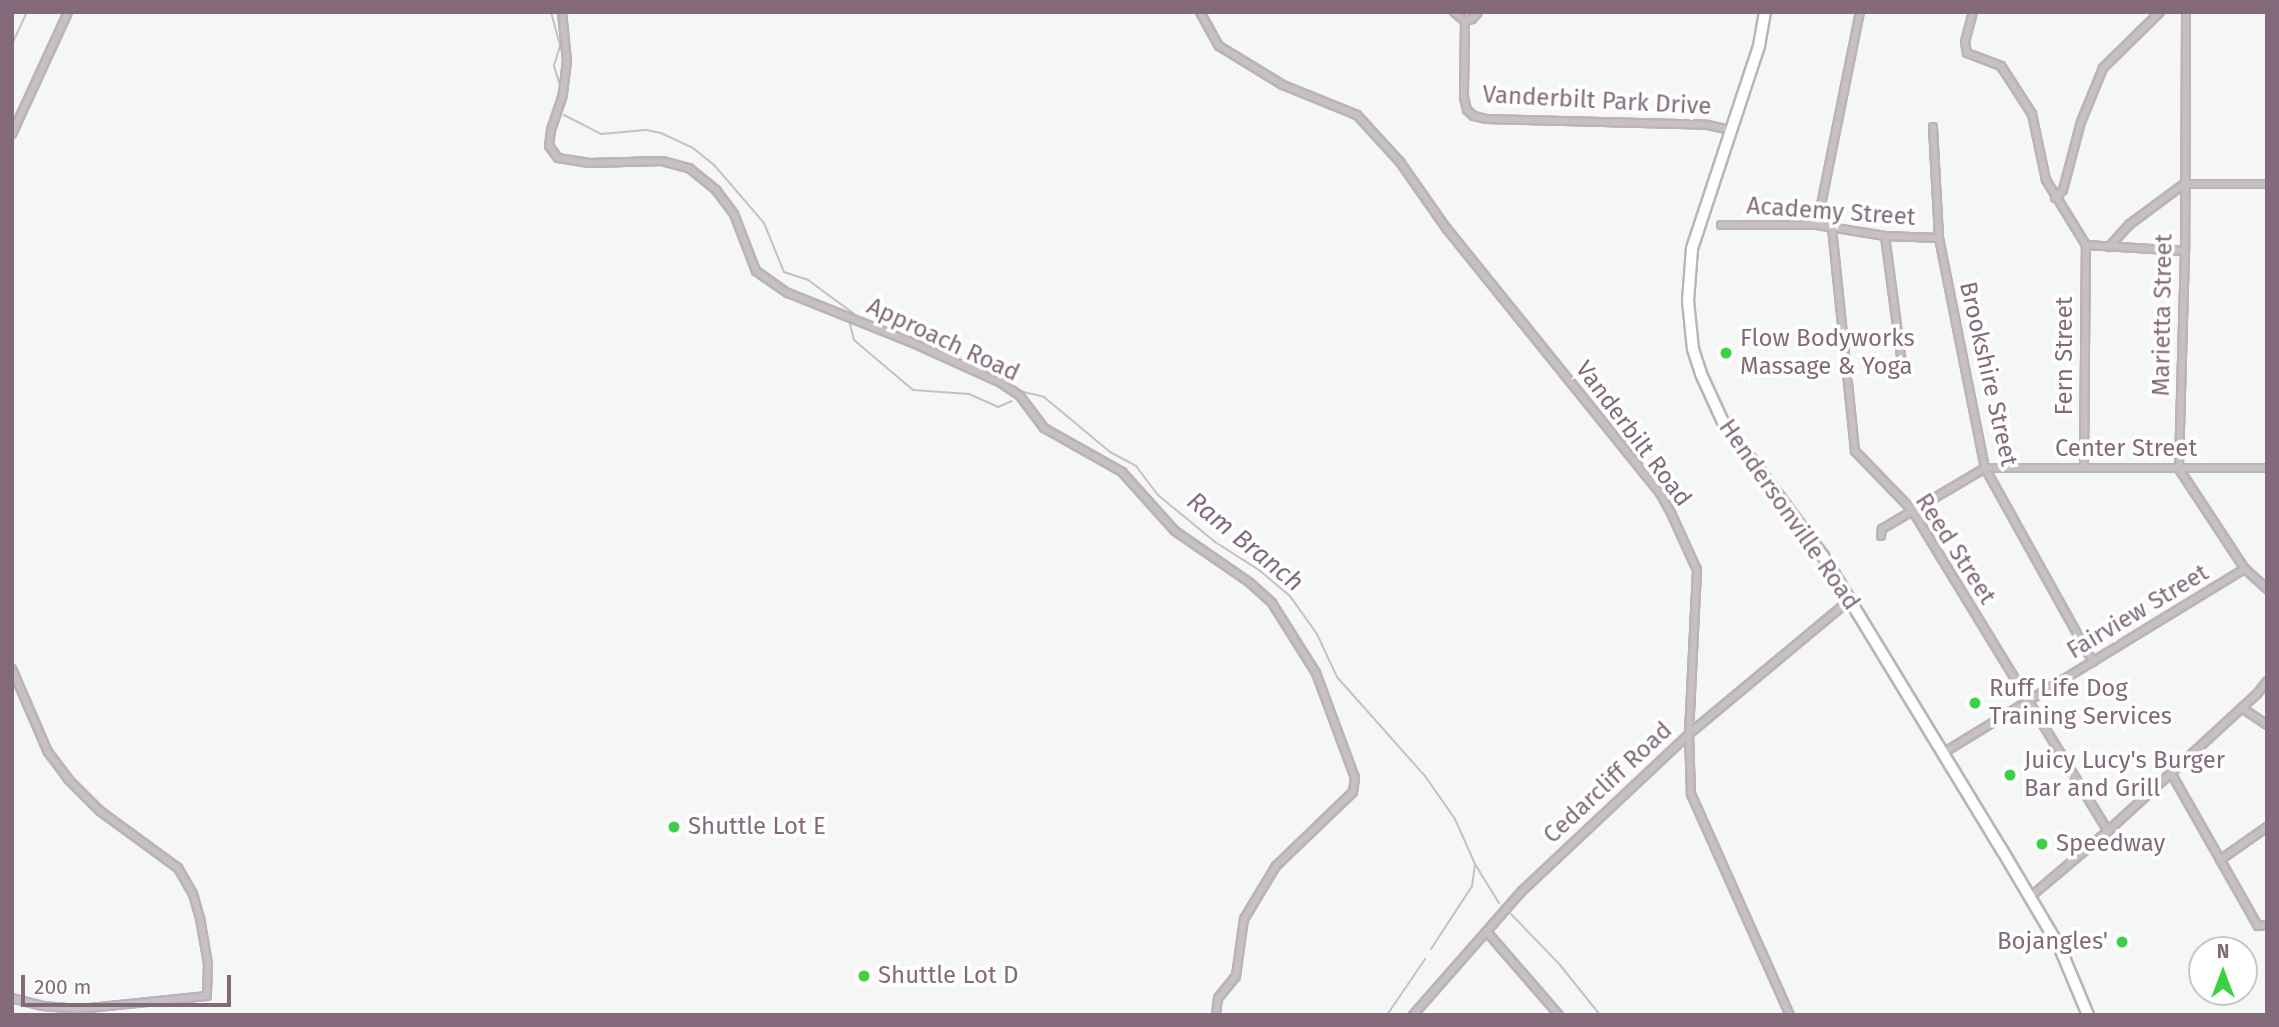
<!DOCTYPE html>
<html>
<head>
<meta charset="utf-8">
<style>
	body { margin:0 }
	#map { position:relative; width:2279px; height:1027px; overflow:hidden; background:#f5f7f7; font-family:"Fira Sans",sans-serif }
	div>[style] { position:absolute }
	[style*='--x'] { left:calc(var(--x)*1px); top:calc(var(--y)*1px); width:calc(var(--w)*1px); rotate:calc(var(--a)*1deg) }
	.stream>* { height:2px; margin:-1px; padding:0 1px; transform-origin:1px; border-radius:1px; background:#c9bec8 }
	.roads { filter:drop-shadow(2px 0 #bab3b8) drop-shadow(-2px 0 #bab3b8) drop-shadow(0 2px #bab3b8) drop-shadow(0 -2px #bab3b8) }
	.street>* { height:6px; margin:-3px; padding:0 3px; transform-origin:3px; border-radius:3px; background:#c6bfc4 }
	.primary>* { height:10px; margin:-5px; padding:0 5px; transform-origin:5px; border-radius:5px; background:#fff }
	.dots>* { width:19px; height:19px; translate:-50% -50%; box-sizing:border-box; border:4px solid #fff; border-radius:50% }
	span { translate:-50% -50%; white-space:nowrap; text-align:center; line-height:1.15; -webkit-text-stroke:7px #fff; paint-order:stroke }
	.street-label { font-size:24px; color:#826a7b }
	.poi-label { font-size:24px; color:#826a7b }
	.left { translate:0 -50%; text-align:left }
	.right { translate:-100% -50%; text-align:right }
	.water-label { font-size:26px; color:#856b82; font-style:italic }
	.frame { position:absolute; inset:0; border:14px solid #826a7b; pointer-events:none }
	.north { position:absolute; left:2188px; top:936px; width:70px; height:70px; box-sizing:border-box; background:#fff; border:2px solid #cdc3ca; border-radius:50%; rotate:0deg; font-size:19px; font-weight:700; line-height:28px; text-align:center; color:#826a7b }
	.north::after { content:''; display:block; margin:auto; width:24px; height:32px; background:#3cd047; clip-path:polygon(50% 0,100% 100%,50% 72%,0 100%) }
	.scale { position:absolute; left:21px; top:975px; width:210px; height:32px; box-sizing:border-box; border:4px solid #826a7b; border-top:0; padding-left:9px; font-size:21px; line-height:24px; white-space:nowrap; color:#826a7b; -webkit-text-stroke:5px #fff; paint-order:stroke }
</style>
</head>
<body>
<div id="map">
	<div class="stream">
		<i style="--x:551;--y:12;--w:35;--a:75"></i>
		<i style="--x:560;--y:46;--w:21;--a:107"></i>
		<i style="--x:554;--y:66;--w:21;--a:73"></i>
		<i style="--x:560;--y:86;--w:22;--a:103"></i>
		<i style="--x:12;--y:44;--w:35;--a:-65"></i>
		<i style="--x:564;--y:115;--w:42;--a:27.2"></i>
		<i style="--x:601;--y:134;--w:45;--a:-5.1"></i>
		<i style="--x:646;--y:130;--w:15;--a:11"></i>
		<i style="--x:661;--y:133;--w:35;--a:25"></i>
		<i style="--x:693;--y:148;--w:28;--a:39"></i>
		<i style="--x:715;--y:166;--w:75;--a:49.3"></i>
		<i style="--x:764;--y:223;--w:53;--a:67.8"></i>
		<i style="--x:784;--y:272;--w:25;--a:18"></i>
		<i style="--x:808;--y:280;--w:56;--a:36.3"></i>
		<i style="--x:850;--y:324;--w:16;--a:76"></i>
		<i style="--x:854;--y:340;--w:77;--a:40.3"></i>
		<i style="--x:913;--y:390;--w:56;--a:4.1"></i>
		<i style="--x:969;--y:394;--w:32;--a:24"></i>
		<i style="--x:998;--y:407;--w:15;--a:-23"></i>
		<i style="--x:1019;--y:391;--w:26;--a:13"></i>
		<i style="--x:1044;--y:397;--w:86;--a:39.8"></i>
		<i style="--x:1110;--y:452;--w:30;--a:28"></i>
		<i style="--x:1136;--y:466;--w:36;--a:53"></i>
		<i style="--x:1158;--y:495;--w:74;--a:39.5"></i>
		<i style="--x:1215;--y:542;--w:52;--a:32.5"></i>
		<i style="--x:1259;--y:570;--w:40;--a:40"></i>
		<i style="--x:1290;--y:596;--w:47;--a:54.6"></i>
		<i style="--x:1317;--y:634;--w:47;--a:65.1"></i>
		<i style="--x:1337;--y:677;--w:132;--a:48.4"></i>
		<i style="--x:1425;--y:776;--w:52;--a:55.1"></i>
		<i style="--x:1455;--y:819;--w:49;--a:66"></i>
		<i style="--x:1475;--y:864;--w:46;--a:58.4"></i>
		<i style="--x:1511;--y:914;--w:71;--a:46.1"></i>
		<i style="--x:1560;--y:965;--w:64;--a:51.3"></i>
		<i style="--x:1431;--y:949;--w:75;--a:-56.9"></i>
		<i style="--x:1472;--y:886;--w:21;--a:-82"></i>
		<i style="--x:1387;--y:1015;--w:68;--a:-55.8"></i>
	</div>
	<div class="roads">
		<div class="street">
			<i style="--x:562;--y:12;--w:49;--a:84.2"></i>
			<i style="--x:567;--y:61;--w:34;--a:97"></i>
			<i style="--x:563;--y:95;--w:37;--a:109"></i>
			<i style="--x:551;--y:130;--w:16;--a:97"></i>
			<i style="--x:549;--y:146;--w:15;--a:53"></i>
			<i style="--x:558;--y:158;--w:32;--a:9"></i>
			<i style="--x:590;--y:163;--w:72;--a:-1.6"></i>
			<i style="--x:662;--y:161;--w:28;--a:15"></i>
			<i style="--x:689;--y:168;--w:35;--a:39"></i>
			<i style="--x:716;--y:190;--w:30;--a:53"></i>
			<i style="--x:734;--y:214;--w:61;--a:68.9"></i>
			<i style="--x:756;--y:271;--w:39;--a:35"></i>
			<i style="--x:788;--y:293;--w:135;--a:21.8"></i>
			<i style="--x:913;--y:343;--w:97;--a:24.4"></i>
			<i style="--x:1001;--y:383;--w:23;--a:34"></i>
			<i style="--x:1020;--y:396;--w:40;--a:53"></i>
			<i style="--x:1044;--y:428;--w:90;--a:29.4"></i>
			<i style="--x:1122;--y:472;--w:79;--a:48.1"></i>
			<i style="--x:1175;--y:531;--w:90;--a:34.6"></i>
			<i style="--x:1249;--y:582;--w:31;--a:42"></i>
			<i style="--x:1272;--y:603;--w:83;--a:57.8"></i>
			<i style="--x:1316;--y:673;--w:112;--a:69.6"></i>
			<i style="--x:1355;--y:778;--w:14;--a:98"></i>
			<i style="--x:1353;--y:792;--w:107;--a:136.1"></i>
			<i style="--x:1276;--y:866;--w:62;--a:121.1"></i>
			<i style="--x:1244;--y:919;--w:58;--a:98"></i>
			<i style="--x:1236;--y:976;--w:28;--a:129"></i>
			<i style="--x:1218;--y:998;--w:17;--a:97"></i>
			<i style="--x:1200;--y:12;--w:39;--a:61"></i>
			<i style="--x:1219;--y:46;--w:75;--a:31.4"></i>
			<i style="--x:1283;--y:85;--w:80;--a:22.1"></i>
			<i style="--x:1357;--y:115;--w:64;--a:47.5"></i>
			<i style="--x:1400;--y:162;--w:82;--a:55"></i>
			<i style="--x:1447;--y:229;--w:339;--a:51.1"></i>
			<i style="--x:1660;--y:493;--w:23;--a:61"></i>
			<i style="--x:1671;--y:513;--w:63;--a:65.5"></i>
			<i style="--x:1697;--y:570;--w:164;--a:92.8"></i>
			<i style="--x:1689;--y:734;--w:60;--a:88.1"></i>
			<i style="--x:1691;--y:794;--w:242;--a:65.9"></i>
			<i style="--x:1454;--y:12;--w:14;--a:39"></i>
			<i style="--x:1465;--y:21;--w:7;--a:-16"></i>
			<i style="--x:1472;--y:19;--w:9;--a:-49"></i>
			<i style="--x:1973;--y:12;--w:31;--a:105"></i>
			<i style="--x:1965;--y:42;--w:11;--a:80"></i>
			<i style="--x:1967;--y:53;--w:36;--a:21"></i>
			<i style="--x:2001;--y:66;--w:57;--a:57.1"></i>
			<i style="--x:2032;--y:114;--w:67;--a:78"></i>
			<i style="--x:2046;--y:180;--w:76;--a:58.4"></i>
			<i style="--x:2186;--y:12;--w:239;--a:90.2"></i>
			<i style="--x:2185;--y:251;--w:218;--a:91.6"></i>
			<i style="--x:2179;--y:469;--w:120;--a:56.6"></i>
			<i style="--x:2245;--y:569;--w:30;--a:42"></i>
			<i style="--x:1465;--y:21;--w:76;--a:90.8"></i>
			<i style="--x:1464;--y:97;--w:13;--a:77"></i>
			<i style="--x:1467;--y:110;--w:9;--a:41"></i>
			<i style="--x:1474;--y:116;--w:12;--a:14"></i>
			<i style="--x:1486;--y:119;--w:222;--a:1.5"></i>
			<i style="--x:1708;--y:125;--w:23;--a:13"></i>
			<i style="--x:1933;--y:127;--w:111;--a:86.9"></i>
			<i style="--x:1939;--y:238;--w:235;--a:78.7"></i>
			<i style="--x:1985;--y:468;--w:222;--a:60.9"></i>
			<i style="--x:12;--y:134;--w:134;--a:-65.3"></i>
			<i style="--x:2055;--y:198;--w:11;--a:-45"></i>
			<i style="--x:2063;--y:190;--w:70;--a:-75.2"></i>
			<i style="--x:2081;--y:122;--w:58;--a:-67.8"></i>
			<i style="--x:2103;--y:68;--w:80;--a:-44.5"></i>
			<i style="--x:1721;--y:225;--w:96;--a:0"></i>
			<i style="--x:1817;--y:225;--w:69;--a:9.2"></i>
			<i style="--x:1885;--y:236;--w:54;--a:2.1"></i>
			<i style="--x:1817;--y:225;--w:217;--a:-78.6"></i>
			<i style="--x:1832;--y:228;--w:224;--a:84.1"></i>
			<i style="--x:1855;--y:451;--w:82;--a:46"></i>
			<i style="--x:1912;--y:510;--w:376;--a:58.6"></i>
			<i style="--x:1885;--y:236;--w:136;--a:82.4"></i>
			<i style="--x:2086;--y:245;--w:99;--a:3.5"></i>
			<i style="--x:2109;--y:247;--w:31;--a:-48"></i>
			<i style="--x:2130;--y:224;--w:67;--a:-36.5"></i>
			<i style="--x:2184;--y:184;--w:83;--a:0"></i>
			<i style="--x:2084;--y:467;--w:222;--a:-89.5"></i>
			<i style="--x:1881;--y:536;--w:7;--a:-82"></i>
			<i style="--x:1882;--y:529;--w:120;--a:-30.6"></i>
			<i style="--x:1985;--y:468;--w:282;--a:0"></i>
			<i style="--x:12;--y:669;--w:90;--a:66.6"></i>
			<i style="--x:48;--y:752;--w:34;--a:53"></i>
			<i style="--x:68;--y:779;--w:45;--a:45"></i>
			<i style="--x:100;--y:811;--w:97;--a:36.2"></i>
			<i style="--x:178;--y:868;--w:30;--a:60"></i>
			<i style="--x:193;--y:894;--w:25;--a:74"></i>
			<i style="--x:200;--y:918;--w:47;--a:80.1"></i>
			<i style="--x:208;--y:964;--w:32;--a:92"></i>
			<i style="--x:207;--y:996;--w:130;--a:174.2"></i>
			<i style="--x:78;--y:1009;--w:35;--a:-175"></i>
			<i style="--x:43;--y:1006;--w:32;--a:-166"></i>
			<i style="--x:2242;--y:708;--w:30;--a:34"></i>
			<i style="--x:1943;--y:753;--w:354;--a:-31.4"></i>
			<i style="--x:2171;--y:773;--w:176;--a:60.4"></i>
			<i style="--x:2258;--y:926;--w:9;--a:-6"></i>
			<i style="--x:2220;--y:860;--w:57;--a:-35.1"></i>
			<i style="--x:2030;--y:897;--w:102;--a:-40.2"></i>
			<i style="--x:2108;--y:831;--w:202;--a:-42.6"></i>
			<i style="--x:2257;--y:694;--w:16;--a:-52"></i>
			<i style="--x:1487;--y:932;--w:110;--a:49.1"></i>
			<i style="--x:1413;--y:1015;--w:165;--a:-48.7"></i>
			<i style="--x:1522;--y:891;--w:229;--a:-43.2"></i>
			<i style="--x:1689;--y:734;--w:209;--a:-39.8"></i>
		</div>
		<div class="primary">
			<i style="--x:1765;--y:12;--w:35;--a:100"></i>
			<i style="--x:1759;--y:46;--w:214;--a:108.3"></i>
			<i style="--x:1692;--y:249;--w:52;--a:94.4"></i>
			<i style="--x:1688;--y:301;--w:48;--a:84.1"></i>
			<i style="--x:1693;--y:349;--w:26;--a:72"></i>
			<i style="--x:1701;--y:374;--w:53;--a:65.4"></i>
			<i style="--x:1723;--y:422;--w:167;--a:53.3"></i>
			<i style="--x:1823;--y:556;--w:344;--a:58.7"></i>
			<i style="--x:2002;--y:850;--w:114;--a:59.4"></i>
			<i style="--x:2060;--y:948;--w:73;--a:67.3"></i>
		</div>
	</div>
	<div class="dots">
		<i style="left:1726px;top:353px;background:#3cd047"></i>
		<i style="left:1975px;top:703px;background:#3cd047"></i>
		<i style="left:2010px;top:775px;background:#3cd047"></i>
		<i style="left:674px;top:827px;background:#3cd047"></i>
		<i style="left:2042px;top:844px;background:#3cd047"></i>
		<i style="left:2122px;top:942px;background:#3cd047"></i>
		<i style="left:864px;top:976px;background:#3cd047"></i>
	</div>
	<div class="street-label">
		<span style="left:1597px;top:101px;rotate:3deg">Vanderbilt Park Drive</span>
		<span style="left:1831px;top:212px;rotate:4deg">Academy Street</span>
		<span style="left:2163px;top:315px;rotate:-89deg">Marietta Street</span>
		<span style="left:943px;top:340px;rotate:25deg">Approach Road</span>
		<span style="left:2065px;top:356px;rotate:-90deg">Fern Street</span>
		<span style="left:1988px;top:374px;rotate:77deg">Brookshire Street</span>
		<span style="left:1633px;top:434px;rotate:53deg">Vanderbilt Road</span>
		<span style="left:2126px;top:449px">Center Street</span>
		<span style="left:1789px;top:515px;rotate:55deg">Hendersonville Road</span>
		<span style="left:1955px;top:549px;rotate:57deg">Reed Street</span>
		<span style="left:2138px;top:612px;rotate:-31deg">Fairview Street</span>
		<span style="left:1608px;top:783px;rotate:-43deg">Cedarcliff Road</span>
	</div>
	<div class="poi-label">
		<span class="left" style="left:1740px;top:353px">Flow Bodyworks<br>Massage &amp; Yoga</span>
		<span class="left" style="left:1989px;top:703px">Ruff Life Dog<br>Training Services</span>
		<span class="left" style="left:2024px;top:775px">Juicy Lucy's Burger<br>Bar and Grill</span>
		<span class="left" style="left:688px;top:827px">Shuttle Lot E</span>
		<span class="left" style="left:2056px;top:844px">Speedway</span>
		<span class="right" style="left:2108px;top:942px">Bojangles'</span>
		<span class="left" style="left:878px;top:976px">Shuttle Lot D</span>
	</div>
	<div class="water-label">
		<span style="left:1245px;top:542px;rotate:39deg">Ram Branch</span>
	</div>
	<div class="frame"></div>
	<div class="north">N</div>
	<div class="scale">200 m</div>
</div>
</body>
</html>
